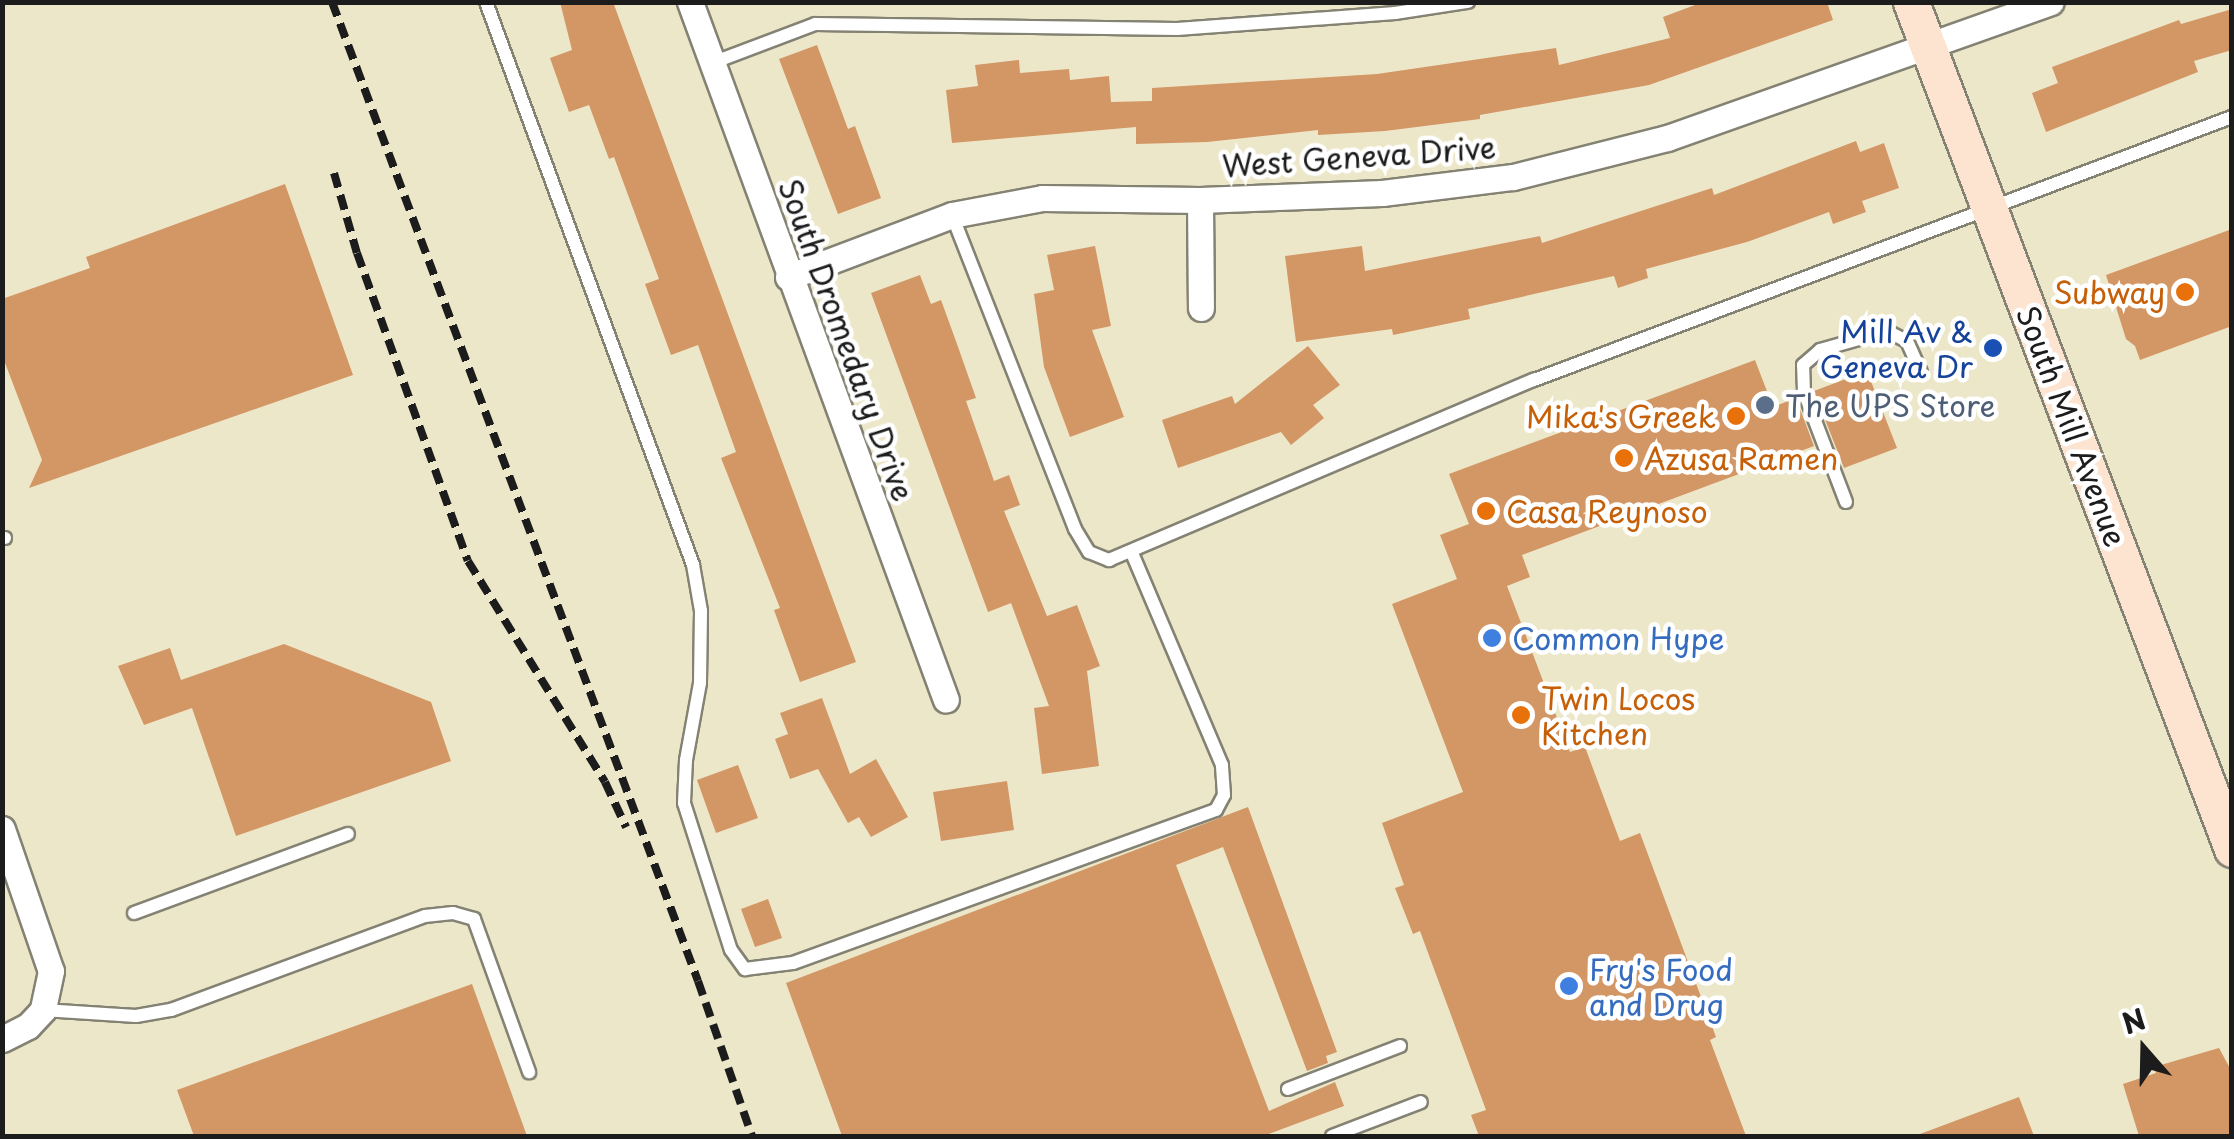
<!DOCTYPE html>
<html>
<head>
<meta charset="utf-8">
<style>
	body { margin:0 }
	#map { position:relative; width:2234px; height:1139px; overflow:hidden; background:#ede7ca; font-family:"Playpen Sans",sans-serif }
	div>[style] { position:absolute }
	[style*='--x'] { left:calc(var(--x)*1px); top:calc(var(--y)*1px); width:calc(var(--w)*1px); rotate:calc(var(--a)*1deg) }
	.building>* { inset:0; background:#d39665 }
	.roads { filter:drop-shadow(2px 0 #848273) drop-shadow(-2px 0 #848273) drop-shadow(0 2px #848273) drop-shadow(0 -2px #848273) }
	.lane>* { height:12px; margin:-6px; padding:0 6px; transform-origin:6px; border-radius:6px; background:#fff }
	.street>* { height:25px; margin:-12.5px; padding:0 12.5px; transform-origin:12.5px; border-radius:12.5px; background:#fff }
	.secondary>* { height:35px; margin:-17.5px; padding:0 17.5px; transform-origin:17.5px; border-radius:17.5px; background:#fde4d1 }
	.rail>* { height:8px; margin-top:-4px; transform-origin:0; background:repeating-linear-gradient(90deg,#1c1c1c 0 15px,transparent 0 23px) }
	.dots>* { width:28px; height:28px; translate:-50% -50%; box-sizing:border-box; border:5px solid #fff; border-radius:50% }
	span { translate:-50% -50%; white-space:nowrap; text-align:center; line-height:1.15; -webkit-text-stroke:9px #fff; paint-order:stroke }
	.street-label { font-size:30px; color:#1c1c1c }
	.food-label { font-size:30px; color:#c56008 }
	.right { translate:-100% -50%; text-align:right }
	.left { translate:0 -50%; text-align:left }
	.transit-label { font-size:30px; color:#164399 }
	.service-label { font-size:30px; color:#4e5e75 }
	.shop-label { font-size:30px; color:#366cbe }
	.frame { position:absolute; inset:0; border:5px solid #1c1c1c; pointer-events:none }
	.north { position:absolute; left:2094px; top:999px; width:100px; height:100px; -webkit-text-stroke:8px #fff; paint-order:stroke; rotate:340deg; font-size:28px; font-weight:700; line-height:40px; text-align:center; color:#1c1c1c }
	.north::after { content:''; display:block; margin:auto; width:35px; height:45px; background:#1c1c1c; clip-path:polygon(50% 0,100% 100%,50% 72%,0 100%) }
</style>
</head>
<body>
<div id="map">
	<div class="building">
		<i style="clip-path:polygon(560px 2px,613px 2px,856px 662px,800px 682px,774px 610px,780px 608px,721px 458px,736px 452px,698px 345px,671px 355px,645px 284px,659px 279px,614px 157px,609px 159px,589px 105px,569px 112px,550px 58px,572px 50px)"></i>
		<i style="clip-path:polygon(1703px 2px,1827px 2px,1833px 20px,1649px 85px,1480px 115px,1480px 119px,1385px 131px,1318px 135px,1318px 130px,1207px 142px,1136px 144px,1136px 127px,952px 143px,946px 90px,978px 86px,975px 65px,1019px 60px,1020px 73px,1069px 69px,1070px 80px,1109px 76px,1111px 102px,1152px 101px,1152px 88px,1377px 74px,1556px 48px,1559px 65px,1670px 38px,1663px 17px)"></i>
		<i style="clip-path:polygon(2232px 9px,2232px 50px,2194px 61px,2198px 72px,2046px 132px,2032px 93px,2058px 83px,2052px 67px,2179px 20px,2181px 24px)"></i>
		<i style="clip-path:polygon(817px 45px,848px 129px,855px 126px,881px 198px,838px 214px,779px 59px)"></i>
		<i style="clip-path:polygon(1856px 141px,1860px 152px,1884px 143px,1899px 188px,1862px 201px,1866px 212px,1833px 224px,1829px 212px,1747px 242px,1646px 269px,1648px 278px,1618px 288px,1614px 276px,1468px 309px,1470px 319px,1393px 335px,1392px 329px,1296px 342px,1285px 256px,1362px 246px,1365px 271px,1540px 236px,1542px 243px,1712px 188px,1714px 195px)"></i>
		<i style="clip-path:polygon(285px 184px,353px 375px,29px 488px,42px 460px,2px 355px,2px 299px,90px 268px,86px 257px)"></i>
		<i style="clip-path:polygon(2232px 229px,2232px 326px,2140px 360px,2135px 346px,2126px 339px,2106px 275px)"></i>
		<i style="clip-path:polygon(1095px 246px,1111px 326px,1092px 330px,1124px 417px,1070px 437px,1044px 367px,1034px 294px,1054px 290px,1047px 255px)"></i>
		<i style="clip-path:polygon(920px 275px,931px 304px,941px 300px,957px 344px,976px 398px,966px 401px,994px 481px,1009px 475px,1020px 505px,1004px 511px,1047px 616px,1077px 605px,1100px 666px,1087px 671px,1099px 766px,1042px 774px,1034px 708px,1049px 706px,1011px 603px,988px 612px,871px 293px)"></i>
		<i style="clip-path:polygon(1308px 346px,1340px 385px,1313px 405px,1324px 418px,1291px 445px,1281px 432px,1178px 468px,1162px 420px,1232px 396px,1235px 404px)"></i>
		<i style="clip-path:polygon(1755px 360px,1773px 407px,1796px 398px,1814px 446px,1522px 555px,1530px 577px,1507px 586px,1570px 752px,1585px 747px,1620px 841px,1640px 833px,1716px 1037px,1710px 1040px,1746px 1136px,1479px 1136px,1471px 1115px,1486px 1110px,1420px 931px,1413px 934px,1395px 888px,1404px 885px,1382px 823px,1463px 792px,1392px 604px,1457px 579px,1440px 535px,1469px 524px,1449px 474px)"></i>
		<i style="clip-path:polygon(1867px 371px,1897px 448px,1844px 468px,1814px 391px)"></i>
		<i style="clip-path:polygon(284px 644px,431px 702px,451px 761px,236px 836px,192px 708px,144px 725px,118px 666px,170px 648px,181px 680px)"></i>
		<i style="clip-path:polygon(822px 698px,850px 774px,876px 759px,908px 817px,871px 837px,859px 817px,848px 823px,818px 769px,790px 779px,775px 739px,788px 734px,780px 713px)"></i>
		<i style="clip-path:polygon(738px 765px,758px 818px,716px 833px,697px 780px)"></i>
		<i style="clip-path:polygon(1007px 781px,1014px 830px,941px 841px,933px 792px)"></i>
		<i style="clip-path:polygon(1248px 807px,1337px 1052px,1326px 1056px,1328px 1063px,1307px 1071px,1223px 847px,1176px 865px,1269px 1111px,1335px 1082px,1344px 1106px,1263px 1136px,842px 1136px,786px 983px)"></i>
		<i style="clip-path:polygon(768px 899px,782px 938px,755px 947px,741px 909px)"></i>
		<i style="clip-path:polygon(472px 984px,527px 1136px,194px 1136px,177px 1090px)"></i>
		<i style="clip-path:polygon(2219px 1048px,2232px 1072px,2231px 1136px,2139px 1136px,2123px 1084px,2156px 1073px,2154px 1067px)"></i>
		<i style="clip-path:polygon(2019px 1097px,2034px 1136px,1920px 1136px,1920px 1134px)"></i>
	</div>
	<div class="roads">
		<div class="lane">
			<i style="--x:486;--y:2;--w:600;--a:69.81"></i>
			<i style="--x:693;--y:565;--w:47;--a:80.1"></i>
			<i style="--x:701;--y:611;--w:72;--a:90.8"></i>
			<i style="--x:700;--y:683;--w:78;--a:100.3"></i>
			<i style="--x:686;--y:760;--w:43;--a:92.7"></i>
			<i style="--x:684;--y:803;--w:154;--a:72.3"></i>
			<i style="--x:731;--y:950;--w:24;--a:54"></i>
			<i style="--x:745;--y:969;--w:48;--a:-7.1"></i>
			<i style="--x:793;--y:963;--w:450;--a:-19.9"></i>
			<i style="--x:1216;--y:810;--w:17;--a:-62"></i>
			<i style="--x:1224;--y:795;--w:30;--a:-94"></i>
			<i style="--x:1222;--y:765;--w:230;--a:-113"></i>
			<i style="--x:712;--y:63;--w:110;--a:-20.7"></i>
			<i style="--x:815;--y:24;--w:362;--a:0.8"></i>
			<i style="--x:1177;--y:29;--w:219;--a:-4.2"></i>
			<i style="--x:1395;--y:13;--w:74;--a:-8.6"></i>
			<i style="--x:952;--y:215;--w:337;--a:68.6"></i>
			<i style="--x:1075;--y:529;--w:27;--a:59"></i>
			<i style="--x:1089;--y:552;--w:22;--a:22"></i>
			<i style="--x:1109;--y:560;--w:462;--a:-23"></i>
			<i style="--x:1534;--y:380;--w:746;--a:-20.65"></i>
			<i style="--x:1846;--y:502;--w:118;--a:-110.9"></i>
			<i style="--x:1804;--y:392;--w:27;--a:-92"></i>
			<i style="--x:1803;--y:365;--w:23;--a:-41"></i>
			<i style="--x:1820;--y:350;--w:70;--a:-15.8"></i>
			<i style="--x:1887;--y:331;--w:22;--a:27"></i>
			<i style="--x:1907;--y:341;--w:34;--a:66"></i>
			<i style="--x:2;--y:538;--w:3;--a:0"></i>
			<i style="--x:134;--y:913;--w:228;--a:-20.3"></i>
			<i style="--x:43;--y:1010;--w:93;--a:3.7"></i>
			<i style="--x:136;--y:1016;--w:36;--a:-10"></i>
			<i style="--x:171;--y:1010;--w:271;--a:-20.3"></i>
			<i style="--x:425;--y:916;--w:28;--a:-6"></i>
			<i style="--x:453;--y:913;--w:22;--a:16"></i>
			<i style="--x:474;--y:919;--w:163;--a:70.2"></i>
			<i style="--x:1288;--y:1089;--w:120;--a:-21"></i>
			<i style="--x:1332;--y:1136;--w:95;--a:-20.9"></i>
		</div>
		<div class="street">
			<i style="--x:690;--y:2;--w:743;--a:69.86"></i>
			<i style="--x:1200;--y:200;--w:108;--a:89.5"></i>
			<i style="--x:788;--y:277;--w:175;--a:-20.7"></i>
			<i style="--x:952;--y:215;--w:92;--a:-10.7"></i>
			<i style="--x:1042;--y:198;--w:158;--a:0.7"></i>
			<i style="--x:1200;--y:200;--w:182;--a:-2.2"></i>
			<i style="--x:1382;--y:193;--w:132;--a:-7"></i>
			<i style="--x:1513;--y:177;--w:159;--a:-14.2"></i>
			<i style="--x:1667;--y:138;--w:407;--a:-19.5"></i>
			<i style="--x:2;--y:829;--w:150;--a:71"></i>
			<i style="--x:51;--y:971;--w:40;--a:102"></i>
			<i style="--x:43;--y:1010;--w:22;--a:133"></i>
			<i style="--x:28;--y:1026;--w:29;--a:153"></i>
		</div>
		<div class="secondary">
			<i style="--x:1911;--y:2;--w:906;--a:69.24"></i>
		</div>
	</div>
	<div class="rail">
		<i style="--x:332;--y:2;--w:1045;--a:69.5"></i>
		<i style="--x:698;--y:981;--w:164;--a:70.8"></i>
		<i style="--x:334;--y:173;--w:83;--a:74"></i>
		<i style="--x:357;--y:253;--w:327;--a:70.2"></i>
		<i style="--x:468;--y:561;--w:260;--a:58.2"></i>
		<i style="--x:605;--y:782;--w:50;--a:65"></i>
	</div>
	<div class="dots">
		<i style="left:2185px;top:292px;background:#e8710a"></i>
		<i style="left:1993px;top:348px;background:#1a4fb4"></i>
		<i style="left:1765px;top:405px;background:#5c6f8a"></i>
		<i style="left:1736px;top:416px;background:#e8710a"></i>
		<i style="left:1624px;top:458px;background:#e8710a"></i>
		<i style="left:1486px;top:511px;background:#e8710a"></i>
		<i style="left:1492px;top:638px;background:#3f7fe0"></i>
		<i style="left:1521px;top:715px;background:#e8710a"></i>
		<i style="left:1569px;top:986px;background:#3f7fe0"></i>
	</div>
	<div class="street-label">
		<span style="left:1359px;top:156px;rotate:-4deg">West Geneva Drive</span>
		<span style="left:847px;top:340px;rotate:70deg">South Dromedary Drive</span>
		<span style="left:2072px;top:426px;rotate:69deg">South Mill Avenue</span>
	</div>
	<div class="food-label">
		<span class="right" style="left:2165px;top:292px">Subway</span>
		<span class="right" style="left:1716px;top:416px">Mika's Greek</span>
		<span class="left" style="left:1644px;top:458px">Azusa Ramen</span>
		<span class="left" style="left:1506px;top:511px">Casa Reynoso</span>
		<span class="left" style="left:1541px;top:715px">Twin Locos<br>Kitchen</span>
	</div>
	<div class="transit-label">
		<span class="right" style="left:1973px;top:348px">Mill Av &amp;<br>Geneva Dr</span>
	</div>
	<div class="service-label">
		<span class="left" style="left:1785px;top:405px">The UPS Store</span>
	</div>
	<div class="shop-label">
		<span class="left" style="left:1512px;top:638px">Common Hype</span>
		<span class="left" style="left:1589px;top:986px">Fry's Food<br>and Drug</span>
	</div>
	<div class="frame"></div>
	<div class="north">N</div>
</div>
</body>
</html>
